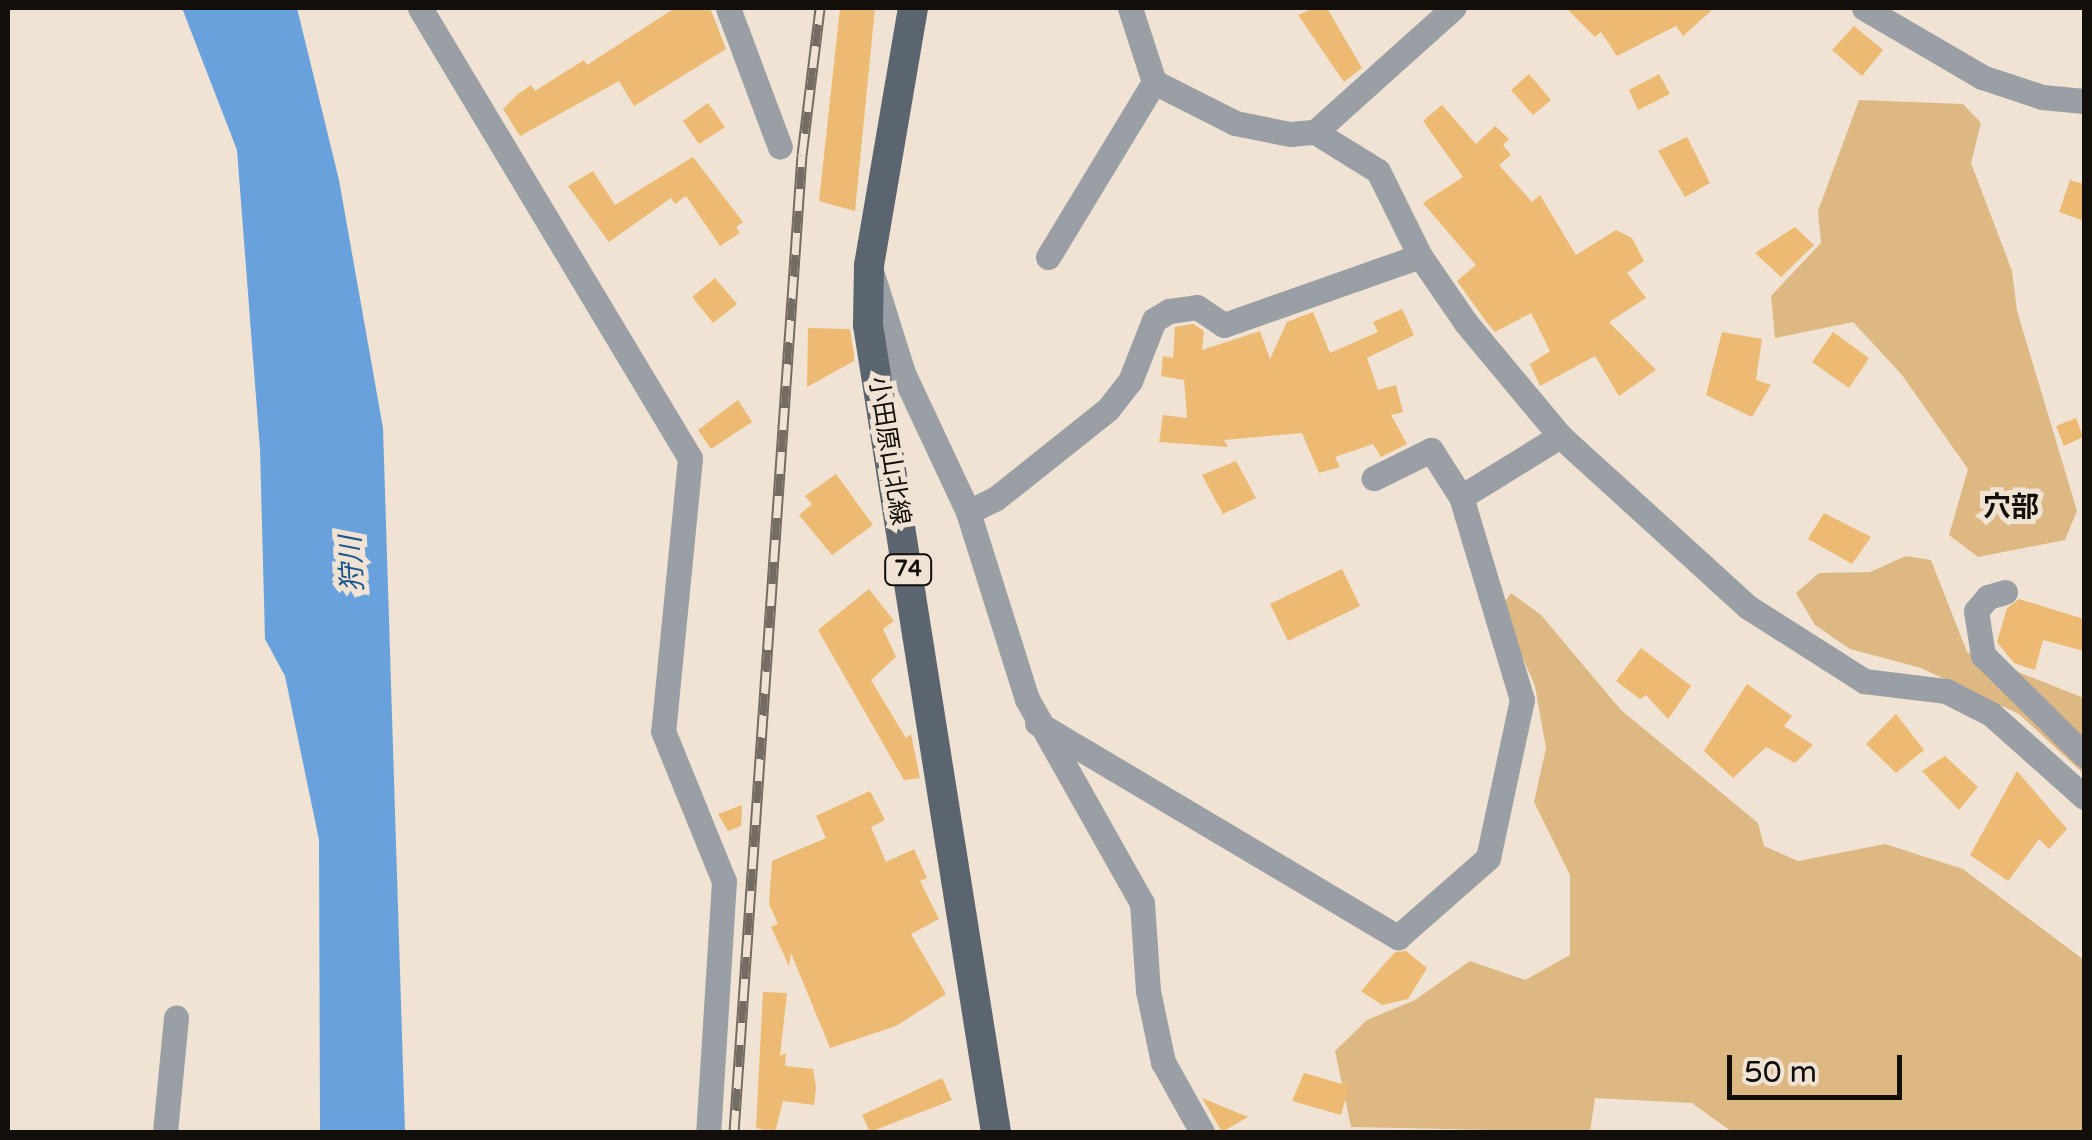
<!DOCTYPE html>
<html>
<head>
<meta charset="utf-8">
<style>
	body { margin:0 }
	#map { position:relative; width:2092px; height:1140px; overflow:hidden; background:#f0e3d3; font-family:"Varela Round","Noto Sans JP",sans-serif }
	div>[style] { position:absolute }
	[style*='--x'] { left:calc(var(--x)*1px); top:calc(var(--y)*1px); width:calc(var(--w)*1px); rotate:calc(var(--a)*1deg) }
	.green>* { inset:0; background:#deb883 }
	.water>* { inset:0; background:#68a1dc }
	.building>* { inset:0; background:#ecba72 }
	.minor>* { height:25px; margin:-12.5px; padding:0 12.5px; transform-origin:12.5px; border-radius:12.5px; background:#999fa5 }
	.primary>* { height:30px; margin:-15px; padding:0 15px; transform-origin:15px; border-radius:15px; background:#5b6570 }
	.rail>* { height:11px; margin-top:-5.5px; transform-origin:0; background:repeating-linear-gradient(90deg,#f0e3d3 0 22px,#746c62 0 44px); box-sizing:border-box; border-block:2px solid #746c62 }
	span { translate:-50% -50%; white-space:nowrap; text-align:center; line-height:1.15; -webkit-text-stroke:10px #f0e3d3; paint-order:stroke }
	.shield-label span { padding:2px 8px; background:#f0e3d3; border:2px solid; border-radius:8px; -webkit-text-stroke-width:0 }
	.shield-label { font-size:22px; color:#120e09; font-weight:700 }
	.street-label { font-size:25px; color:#120e09 }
	.neighbourhood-label { font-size:28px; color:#120e09; font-weight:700 }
	.water-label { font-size:28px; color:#1b578f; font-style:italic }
	.frame { position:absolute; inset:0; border:10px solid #120e09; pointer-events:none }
	.scale { position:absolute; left:1727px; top:1055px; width:175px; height:45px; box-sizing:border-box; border:5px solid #120e09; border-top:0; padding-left:12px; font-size:30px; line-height:35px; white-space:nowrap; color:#120e09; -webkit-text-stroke:8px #f0e3d3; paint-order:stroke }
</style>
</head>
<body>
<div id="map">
	<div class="green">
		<i style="clip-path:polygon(1859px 100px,1963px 104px,1981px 123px,1971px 163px,2012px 271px,2017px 311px,2077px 511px,2065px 540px,1978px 557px,1949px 535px,1968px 469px,1902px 375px,1853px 322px,1775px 338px,1771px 296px,1821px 243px,1818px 211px)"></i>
		<i style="clip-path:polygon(1906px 556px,1931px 560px,1967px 652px,2084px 698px,2084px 774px,2019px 714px,1921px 668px,1850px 649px,1815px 625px,1796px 593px,1819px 573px,1870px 572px)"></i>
		<i style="clip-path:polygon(1511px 593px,1541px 615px,1621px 710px,1758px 823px,1764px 846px,1798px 861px,1885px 844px,1963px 869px,2084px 960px,2084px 1132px,1732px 1132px,1692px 1103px,1595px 1098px,1590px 1132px,1351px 1127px,1335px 1051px,1367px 1020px,1415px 1000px,1470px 961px,1525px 980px,1570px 955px,1570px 875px,1534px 802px,1546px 748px,1535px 686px,1501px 607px)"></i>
	</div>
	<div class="water">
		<i style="clip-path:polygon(182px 8px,297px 8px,339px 180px,383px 428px,405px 1132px,320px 1132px,319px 840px,285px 676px,265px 639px,260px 449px,237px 150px)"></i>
	</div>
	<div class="building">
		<i style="clip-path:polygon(675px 8px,710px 8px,726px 49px,634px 106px,619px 81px,520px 136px,503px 109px,517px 95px,531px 85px,535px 91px,584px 60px,587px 65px)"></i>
		<i style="clip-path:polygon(840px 8px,875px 8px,855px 211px,819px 201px)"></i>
		<i style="clip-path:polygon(1314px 8px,1327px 8px,1362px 68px,1344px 82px,1298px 15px)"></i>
		<i style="clip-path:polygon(1566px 8px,1714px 8px,1683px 36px,1676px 26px,1617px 56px,1601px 32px,1595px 37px)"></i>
		<i style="clip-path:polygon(1854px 26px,1883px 50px,1862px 76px,1832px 50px)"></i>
		<i style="clip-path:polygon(1529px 74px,1551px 100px,1533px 115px,1511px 90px)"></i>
		<i style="clip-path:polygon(1659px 74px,1670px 94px,1638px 110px,1629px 90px)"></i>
		<i style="clip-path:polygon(708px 103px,725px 127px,699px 144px,683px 121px)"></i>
		<i style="clip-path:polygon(1442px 105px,1476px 144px,1495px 126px,1509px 139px,1503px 145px,1511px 155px,1499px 165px,1532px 202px,1540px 195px,1576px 255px,1616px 230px,1632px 238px,1644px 261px,1627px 273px,1646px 298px,1609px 322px,1656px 370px,1619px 396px,1595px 356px,1540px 386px,1530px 364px,1550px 351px,1531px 313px,1495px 332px,1488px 324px,1457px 281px,1476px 265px,1423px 203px,1463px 177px,1423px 121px)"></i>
		<i style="clip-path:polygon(1687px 137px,1710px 183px,1685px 197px,1658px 151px)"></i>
		<i style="clip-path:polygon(693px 157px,743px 222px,736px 227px,740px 233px,720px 246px,686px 196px,675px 204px,671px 198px,609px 242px,568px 186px,593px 171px,615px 205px)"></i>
		<i style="clip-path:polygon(2070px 180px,2084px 184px,2084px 221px,2059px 212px)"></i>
		<i style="clip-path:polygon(1795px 227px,1814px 245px,1781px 277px,1755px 253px)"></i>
		<i style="clip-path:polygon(715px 278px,737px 304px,713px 323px,692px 297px)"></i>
		<i style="clip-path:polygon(1402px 309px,1414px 335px,1367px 358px,1378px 390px,1396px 385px,1403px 412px,1391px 415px,1407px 444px,1381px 457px,1373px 444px,1335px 457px,1340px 467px,1319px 473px,1302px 433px,1224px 440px,1228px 447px,1159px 442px,1163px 415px,1187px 418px,1184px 380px,1161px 376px,1163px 356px,1173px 358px,1175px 327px,1193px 324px,1204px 331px,1202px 350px,1260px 331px,1270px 359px,1287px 322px,1313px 312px,1330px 353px,1378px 332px,1373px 322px)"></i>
		<i style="clip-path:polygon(808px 328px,850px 329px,854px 355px,854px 361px,807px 387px)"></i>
		<i style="clip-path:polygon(1722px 332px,1762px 339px,1756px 380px,1771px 385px,1752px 417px,1706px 395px)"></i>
		<i style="clip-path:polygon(1833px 332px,1869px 358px,1849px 388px,1812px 362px)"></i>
		<i style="clip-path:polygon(738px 400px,752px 422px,711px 449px,698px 430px)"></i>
		<i style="clip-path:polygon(2076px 418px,2083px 437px,2064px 446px,2056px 426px)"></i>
		<i style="clip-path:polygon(1236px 461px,1256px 498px,1223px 514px,1202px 475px)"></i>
		<i style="clip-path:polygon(836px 474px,873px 525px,832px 555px,799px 515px,812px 504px,805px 496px)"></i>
		<i style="clip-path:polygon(1824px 513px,1871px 537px,1852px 564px,1808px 539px)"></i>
		<i style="clip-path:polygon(1342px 569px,1360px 606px,1288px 641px,1270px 604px)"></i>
		<i style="clip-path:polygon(869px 589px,894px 621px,883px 629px,896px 657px,871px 680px,906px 738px,911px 734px,920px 778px,904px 780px,818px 630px)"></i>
		<i style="clip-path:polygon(2019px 599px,2084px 619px,2084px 651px,2043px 640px,2035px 670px,2014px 663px,1997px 642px,2007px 608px)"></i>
		<i style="clip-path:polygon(1641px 648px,1691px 686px,1668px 719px,1646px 695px,1640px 699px,1616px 681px)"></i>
		<i style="clip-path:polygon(1747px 684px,1792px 716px,1784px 726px,1813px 745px,1795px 763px,1766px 747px,1733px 778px,1704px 751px)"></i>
		<i style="clip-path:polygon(1896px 714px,1924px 750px,1896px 773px,1866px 744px)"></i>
		<i style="clip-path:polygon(1945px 756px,1978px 787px,1959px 810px,1922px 771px)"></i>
		<i style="clip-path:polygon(2017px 771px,2067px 829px,2049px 849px,2039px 839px,2008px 881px,1970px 855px)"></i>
		<i style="clip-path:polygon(870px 791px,885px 820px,871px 827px,886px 862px,914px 849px,927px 878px,920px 881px,939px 919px,911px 934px,946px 994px,896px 1026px,830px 1048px,791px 953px,789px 966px,771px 927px,778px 924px,769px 904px,772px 861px,826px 838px,816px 816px)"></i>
		<i style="clip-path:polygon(742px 805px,741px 826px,728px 831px,718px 814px)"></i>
		<i style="clip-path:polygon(1406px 951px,1427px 968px,1408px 999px,1382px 1005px,1361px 991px,1395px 952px)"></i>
		<i style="clip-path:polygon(763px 992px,787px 993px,780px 1056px,786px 1053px,785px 1066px,813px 1069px,816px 1087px,814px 1105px,783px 1101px,775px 1132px,756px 1128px)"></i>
		<i style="clip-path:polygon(1304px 1073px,1349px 1086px,1341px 1115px,1292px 1101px)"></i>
		<i style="clip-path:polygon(942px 1078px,952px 1100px,870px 1132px,862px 1115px)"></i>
		<i style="clip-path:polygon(1202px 1098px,1248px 1117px,1222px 1132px)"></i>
	</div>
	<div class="minor">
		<i style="--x:420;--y:8;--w:525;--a:59.04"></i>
		<i style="--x:690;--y:458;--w:274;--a:95.6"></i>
		<i style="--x:663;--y:731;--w:162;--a:67.9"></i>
		<i style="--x:724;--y:881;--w:252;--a:93.6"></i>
		<i style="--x:728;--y:8;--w:148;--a:69.5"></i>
		<i style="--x:1130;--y:8;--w:78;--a:72"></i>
		<i style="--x:1154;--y:82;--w:91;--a:26.8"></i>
		<i style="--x:1235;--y:123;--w:56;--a:11.3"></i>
		<i style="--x:1290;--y:134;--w:25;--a:-5"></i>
		<i style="--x:1315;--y:132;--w:74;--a:31.8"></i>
		<i style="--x:1378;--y:171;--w:95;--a:63.7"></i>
		<i style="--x:1420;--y:256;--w:81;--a:55.5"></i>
		<i style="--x:1466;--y:323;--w:147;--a:50.2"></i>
		<i style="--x:1560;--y:436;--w:254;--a:42.3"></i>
		<i style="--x:1748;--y:607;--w:138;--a:32.5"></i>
		<i style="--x:1864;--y:681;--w:83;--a:7"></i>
		<i style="--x:1946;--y:691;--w:51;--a:27.1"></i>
		<i style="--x:1991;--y:714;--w:125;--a:41.7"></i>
		<i style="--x:1864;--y:8;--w:137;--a:30.3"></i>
		<i style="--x:1982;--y:77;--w:63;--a:18.4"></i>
		<i style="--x:2042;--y:97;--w:42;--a:5.4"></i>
		<i style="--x:1315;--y:132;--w:186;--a:-41.9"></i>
		<i style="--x:1048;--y:257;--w:205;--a:-58.8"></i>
		<i style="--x:872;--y:274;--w:104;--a:72.6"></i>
		<i style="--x:903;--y:373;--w:153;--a:64.9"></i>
		<i style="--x:968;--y:512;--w:196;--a:72.5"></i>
		<i style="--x:1027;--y:699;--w:234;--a:60.6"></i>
		<i style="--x:1142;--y:903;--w:88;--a:86.1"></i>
		<i style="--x:1148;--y:991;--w:73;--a:78.1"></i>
		<i style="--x:1163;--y:1062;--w:80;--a:60.9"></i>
		<i style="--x:1461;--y:497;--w:116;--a:-31.6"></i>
		<i style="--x:968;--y:512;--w:30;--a:-26"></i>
		<i style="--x:995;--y:499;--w:144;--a:-38.5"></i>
		<i style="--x:1108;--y:409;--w:36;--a:-52"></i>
		<i style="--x:1130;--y:381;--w:66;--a:-68.5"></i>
		<i style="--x:1154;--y:320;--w:17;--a:-31"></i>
		<i style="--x:1169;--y:311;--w:28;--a:-8"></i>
		<i style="--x:1197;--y:307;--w:32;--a:34"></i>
		<i style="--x:1224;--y:325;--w:208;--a:-19.4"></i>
		<i style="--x:2005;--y:592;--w:18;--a:164"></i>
		<i style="--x:1988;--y:597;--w:18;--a:131"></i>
		<i style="--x:1976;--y:611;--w:45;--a:81"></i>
		<i style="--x:1983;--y:655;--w:142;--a:44.7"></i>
		<i style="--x:1037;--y:723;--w:420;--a:30.7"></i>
		<i style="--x:1398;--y:937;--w:120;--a:-41.3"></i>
		<i style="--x:1488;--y:858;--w:162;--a:-77.9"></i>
		<i style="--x:1522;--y:700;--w:212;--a:-106.7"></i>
		<i style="--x:1461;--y:497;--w:56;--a:-122.6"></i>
		<i style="--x:1431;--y:450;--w:64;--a:153.8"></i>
		<i style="--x:165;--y:1132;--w:115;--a:-84.5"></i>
	</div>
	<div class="primary">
		<i style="--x:913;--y:8;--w:262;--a:99.7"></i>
		<i style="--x:869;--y:266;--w:59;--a:91"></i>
		<i style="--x:868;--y:325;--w:817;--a:80.99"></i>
	</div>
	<div class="rail">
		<i style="--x:734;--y:1132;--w:979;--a:-86.02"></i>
		<i style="--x:802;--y:155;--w:148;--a:-83"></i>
	</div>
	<div class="shield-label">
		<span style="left:908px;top:570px">74</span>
	</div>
	<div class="street-label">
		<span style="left:889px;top:451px;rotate:81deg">小田原山北線</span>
	</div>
	<div class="neighbourhood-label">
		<span style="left:2011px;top:507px">穴部</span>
	</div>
	<div class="water-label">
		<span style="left:352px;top:564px;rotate:-93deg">狩川</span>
	</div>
	<div class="frame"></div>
	<div class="scale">50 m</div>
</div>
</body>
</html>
